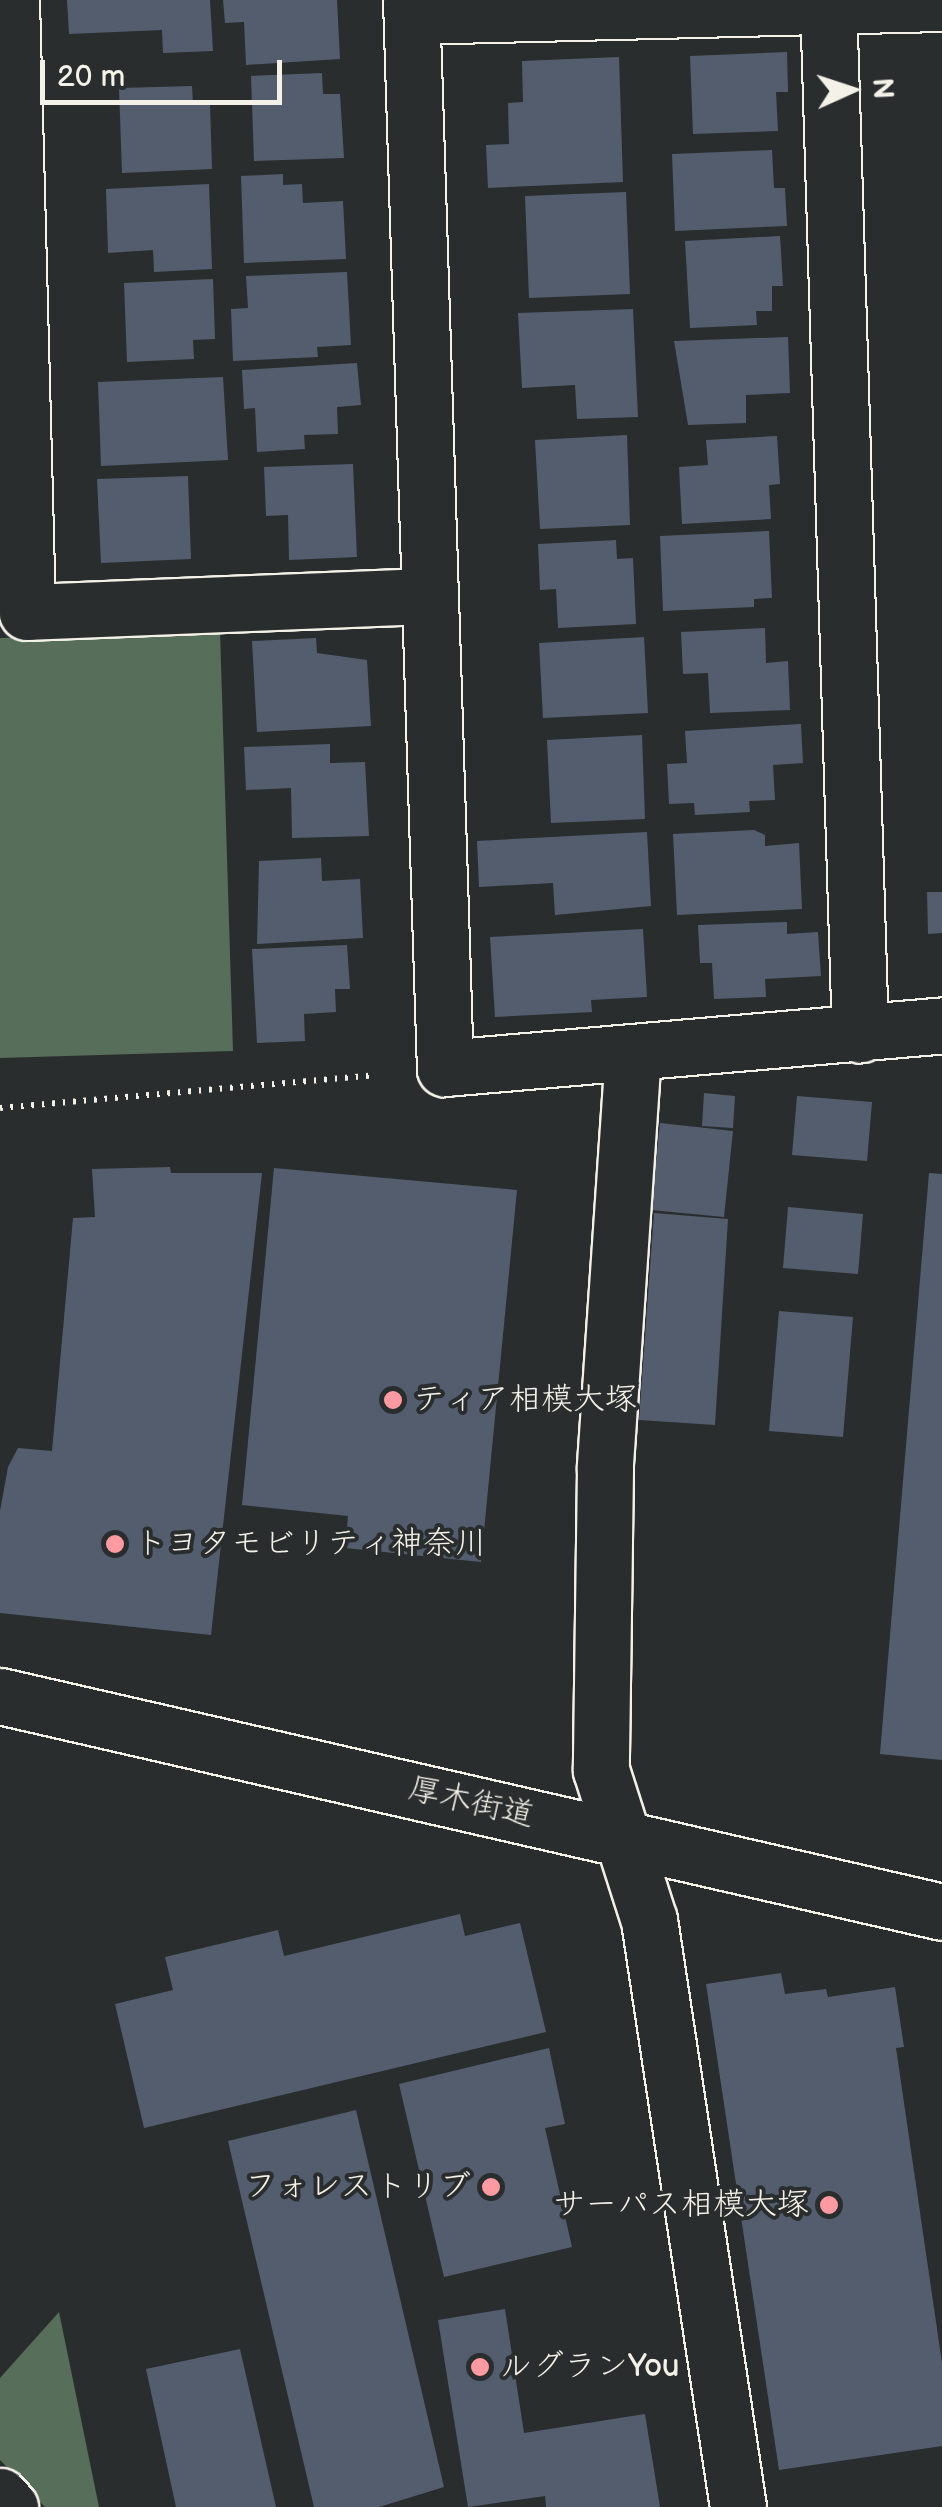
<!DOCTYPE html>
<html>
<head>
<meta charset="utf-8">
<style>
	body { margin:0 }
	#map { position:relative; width:942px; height:2507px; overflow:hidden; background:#2a2d2e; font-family:"Balsamiq Sans","Klee One",sans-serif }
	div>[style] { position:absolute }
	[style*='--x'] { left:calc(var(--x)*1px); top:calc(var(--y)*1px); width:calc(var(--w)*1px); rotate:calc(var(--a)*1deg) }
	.green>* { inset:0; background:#576e5a }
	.building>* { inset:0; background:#545d6e }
	.path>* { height:6px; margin-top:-3px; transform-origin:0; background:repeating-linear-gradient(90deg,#f4f1e8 0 2.5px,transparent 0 10.5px) }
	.roads { filter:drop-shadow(2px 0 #f4f1e8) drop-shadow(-2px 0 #f4f1e8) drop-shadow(0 2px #f4f1e8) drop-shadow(0 -2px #f4f1e8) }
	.minor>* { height:55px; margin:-27.5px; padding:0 27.5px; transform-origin:27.5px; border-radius:27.5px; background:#2a2d2e }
	.dots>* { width:28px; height:28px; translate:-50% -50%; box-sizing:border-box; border:5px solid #2a2d2e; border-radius:50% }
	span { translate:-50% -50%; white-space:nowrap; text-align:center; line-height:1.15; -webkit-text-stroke:8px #2a2d2e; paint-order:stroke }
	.poi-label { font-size:32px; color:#f4f1e8 }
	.left { translate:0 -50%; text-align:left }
	.right { translate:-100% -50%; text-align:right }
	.street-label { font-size:32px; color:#f4f1e8 }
	.north { position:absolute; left:802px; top:40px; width:100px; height:100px; -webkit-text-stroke:8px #2a2d2e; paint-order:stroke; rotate:87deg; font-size:28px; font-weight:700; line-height:40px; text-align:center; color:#f4f1e8 }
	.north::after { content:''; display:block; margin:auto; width:35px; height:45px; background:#f4f1e8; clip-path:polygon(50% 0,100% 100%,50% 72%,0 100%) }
	.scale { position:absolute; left:40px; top:60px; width:242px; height:45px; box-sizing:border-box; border:5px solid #f4f1e8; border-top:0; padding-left:12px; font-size:30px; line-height:35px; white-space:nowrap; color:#f4f1e8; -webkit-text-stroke:8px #2a2d2e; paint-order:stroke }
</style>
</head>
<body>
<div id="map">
	<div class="green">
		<i style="clip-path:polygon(220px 631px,233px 1051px,0 1058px,0 638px)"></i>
		<i style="clip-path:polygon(59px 2312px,99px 2507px,45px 2507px,0 2460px,0 2378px)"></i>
	</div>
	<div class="building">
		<i style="clip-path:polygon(67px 0,210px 0,213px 51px,163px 53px,162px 30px,69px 34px)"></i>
		<i style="clip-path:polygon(223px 0,337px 0,340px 59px,246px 65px,244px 22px,225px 23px)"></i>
		<i style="clip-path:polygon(787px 52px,788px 92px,776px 92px,778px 131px,693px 134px,690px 56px)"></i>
		<i style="clip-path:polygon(619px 57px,623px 182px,488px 188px,486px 145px,509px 144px,508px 103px,523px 102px,522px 61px)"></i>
		<i style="clip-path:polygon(322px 73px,323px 94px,340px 94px,344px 158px,254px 161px,251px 76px)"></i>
		<i style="clip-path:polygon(192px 86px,193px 104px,210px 103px,212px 169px,122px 173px,119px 88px)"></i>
		<i style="clip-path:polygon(772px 150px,774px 188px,785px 188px,787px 226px,675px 231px,672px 154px)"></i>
		<i style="clip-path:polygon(283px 174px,283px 185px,302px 184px,303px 203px,343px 201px,346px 259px,244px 263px,241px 176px)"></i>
		<i style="clip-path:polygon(209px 184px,212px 269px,154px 272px,153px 250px,108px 253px,106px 189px)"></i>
		<i style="clip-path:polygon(626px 192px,630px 294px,529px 298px,525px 196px)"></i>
		<i style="clip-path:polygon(780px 236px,783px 286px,772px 286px,772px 311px,756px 311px,757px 325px,690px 328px,685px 241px)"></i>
		<i style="clip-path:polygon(347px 272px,351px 345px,317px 347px,318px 357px,233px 361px,231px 309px,248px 308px,246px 276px)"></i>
		<i style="clip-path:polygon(213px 279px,215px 339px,193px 340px,194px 359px,127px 362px,124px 283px)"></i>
		<i style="clip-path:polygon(633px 309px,638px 417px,577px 419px,575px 385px,522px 388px,518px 313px)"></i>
		<i style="clip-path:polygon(788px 337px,790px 393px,746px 395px,746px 423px,688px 425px,674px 341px)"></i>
		<i style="clip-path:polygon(357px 363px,361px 405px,337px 407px,338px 434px,304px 435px,305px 449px,257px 452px,255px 408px,244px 409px,242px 370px)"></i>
		<i style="clip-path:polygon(223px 377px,228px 460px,101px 466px,98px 382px)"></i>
		<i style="clip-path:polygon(627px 435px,630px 525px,540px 529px,535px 440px)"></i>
		<i style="clip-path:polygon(777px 436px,780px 484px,769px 485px,771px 519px,682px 524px,679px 467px,708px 465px,706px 440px)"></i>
		<i style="clip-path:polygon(353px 464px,357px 557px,289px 560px,288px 515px,266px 516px,264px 467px)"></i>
		<i style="clip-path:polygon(188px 476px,191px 559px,101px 563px,97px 479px)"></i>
		<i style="clip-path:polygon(769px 531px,772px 598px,754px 599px,754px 607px,663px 611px,660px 536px)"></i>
		<i style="clip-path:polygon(616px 540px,617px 559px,633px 558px,636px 624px,558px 628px,556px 589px,540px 590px,538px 544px)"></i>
		<i style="clip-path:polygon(765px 628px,766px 663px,788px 661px,790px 710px,710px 713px,708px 673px,683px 674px,681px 632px)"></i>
		<i style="clip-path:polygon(644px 637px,648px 713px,543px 718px,539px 643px)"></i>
		<i style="clip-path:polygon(316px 638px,317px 653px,367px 660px,371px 726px,257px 732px,252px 641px)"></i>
		<i style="clip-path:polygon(801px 724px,803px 763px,773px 765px,775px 800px,749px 801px,750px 812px,695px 815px,694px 803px,669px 804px,667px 764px,687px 763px,685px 731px)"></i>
		<i style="clip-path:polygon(642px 735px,645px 819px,551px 823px,547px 740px)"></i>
		<i style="clip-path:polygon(330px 744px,330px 763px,365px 762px,369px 836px,292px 838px,291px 788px,246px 790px,244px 747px)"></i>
		<i style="clip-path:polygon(754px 830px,765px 835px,765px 846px,799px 843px,802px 909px,677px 915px,673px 834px)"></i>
		<i style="clip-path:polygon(647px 832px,651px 906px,555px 915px,553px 883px,479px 887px,477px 841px)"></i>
		<i style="clip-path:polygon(321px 858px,322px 881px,360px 879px,363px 938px,257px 944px,259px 861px)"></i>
		<i style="clip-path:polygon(927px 892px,942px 892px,942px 933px,928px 934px)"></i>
		<i style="clip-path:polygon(787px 922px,787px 934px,818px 932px,821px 976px,765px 979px,766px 997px,714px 999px,712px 963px,700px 963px,698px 925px)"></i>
		<i style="clip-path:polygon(643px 929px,647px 997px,591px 1000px,592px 1012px,495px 1017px,490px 937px)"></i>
		<i style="clip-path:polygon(347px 945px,350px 989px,335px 989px,336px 1012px,304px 1014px,305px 1041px,257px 1043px,252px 949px)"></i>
		<i style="clip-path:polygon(704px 1093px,735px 1096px,733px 1128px,702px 1126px)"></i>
		<i style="clip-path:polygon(797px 1096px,872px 1102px,867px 1161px,792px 1155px)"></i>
		<i style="clip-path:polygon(660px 1123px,733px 1131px,724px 1217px,651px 1210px)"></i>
		<i style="clip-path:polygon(170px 1167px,171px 1173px,262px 1173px,211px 1635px,0 1613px,0 1511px,8px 1467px,18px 1448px,52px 1451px,73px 1218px,95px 1217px,92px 1169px)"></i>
		<i style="clip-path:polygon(274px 1168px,517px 1190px,481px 1562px,345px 1548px,348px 1516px,242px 1505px)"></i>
		<i style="clip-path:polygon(929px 1173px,942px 1174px,942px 1760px,880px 1754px)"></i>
		<i style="clip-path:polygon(788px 1207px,863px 1214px,858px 1274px,783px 1268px)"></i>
		<i style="clip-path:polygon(654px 1213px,728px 1219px,715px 1425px,639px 1420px)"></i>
		<i style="clip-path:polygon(779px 1311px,853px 1317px,843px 1437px,769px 1431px)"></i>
		<i style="clip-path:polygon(460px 1914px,465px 1936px,520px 1923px,546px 2032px,144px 2128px,115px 2004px,173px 1990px,165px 1957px,278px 1930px,284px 1956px)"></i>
		<i style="clip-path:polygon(781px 1973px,785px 1994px,826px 1989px,828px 1997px,895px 1987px,904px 2047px,896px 2048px,942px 2363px,942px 2446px,779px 2470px,706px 1984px)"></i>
		<i style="clip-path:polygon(549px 2048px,565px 2124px,545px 2128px,572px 2247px,444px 2277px,399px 2084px)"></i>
		<i style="clip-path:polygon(356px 2110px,444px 2487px,379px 2507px,314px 2507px,228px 2141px)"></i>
		<i style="clip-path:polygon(505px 2309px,524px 2433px,645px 2414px,660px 2507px,546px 2507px,545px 2496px,468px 2507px,438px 2320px)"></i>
		<i style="clip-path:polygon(240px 2349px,276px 2507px,176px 2507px,146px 2369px)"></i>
	</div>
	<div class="path">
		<i style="--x:0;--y:1108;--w:376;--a:-5"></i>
	</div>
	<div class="roads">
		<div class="minor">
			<i style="--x:11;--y:0;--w:612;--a:88.5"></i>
			<i style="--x:27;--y:612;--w:402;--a:-2.3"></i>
			<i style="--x:411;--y:0;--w:1069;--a:88.18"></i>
			<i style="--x:445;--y:1068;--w:499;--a:-4.9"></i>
			<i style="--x:828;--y:0;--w:1035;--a:88.23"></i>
			<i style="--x:412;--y:16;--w:530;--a:-1.41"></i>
			<i style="--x:633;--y:1053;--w:417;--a:93.9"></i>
			<i style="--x:605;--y:1469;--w:301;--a:90.8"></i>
			<i style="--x:601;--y:1770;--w:157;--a:72.3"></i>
			<i style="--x:649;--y:1920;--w:594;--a:81.38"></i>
			<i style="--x:0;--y:1696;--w:966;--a:12.91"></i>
			<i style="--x:0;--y:2496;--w:15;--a:48"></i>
		</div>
	</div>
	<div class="dots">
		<i style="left:393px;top:1400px;background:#ff9aa2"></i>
		<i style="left:115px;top:1544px;background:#ff9aa2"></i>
		<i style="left:491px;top:2187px;background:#ff9aa2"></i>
		<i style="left:829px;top:2205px;background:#ff9aa2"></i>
		<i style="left:480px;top:2367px;background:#ff9aa2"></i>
	</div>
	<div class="poi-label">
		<span class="left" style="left:413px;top:1400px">ティア相模大塚</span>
		<span class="left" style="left:135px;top:1544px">トヨタモビリティ神奈川</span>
		<span class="right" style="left:471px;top:2187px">フォレストリブ</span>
		<span class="right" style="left:809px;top:2205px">サーパス相模大塚</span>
		<span class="left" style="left:500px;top:2367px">ルグランYou</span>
	</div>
	<div class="street-label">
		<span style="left:471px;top:1803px;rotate:13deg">厚木街道</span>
	</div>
	<div class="north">N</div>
	<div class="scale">20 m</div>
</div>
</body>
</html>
